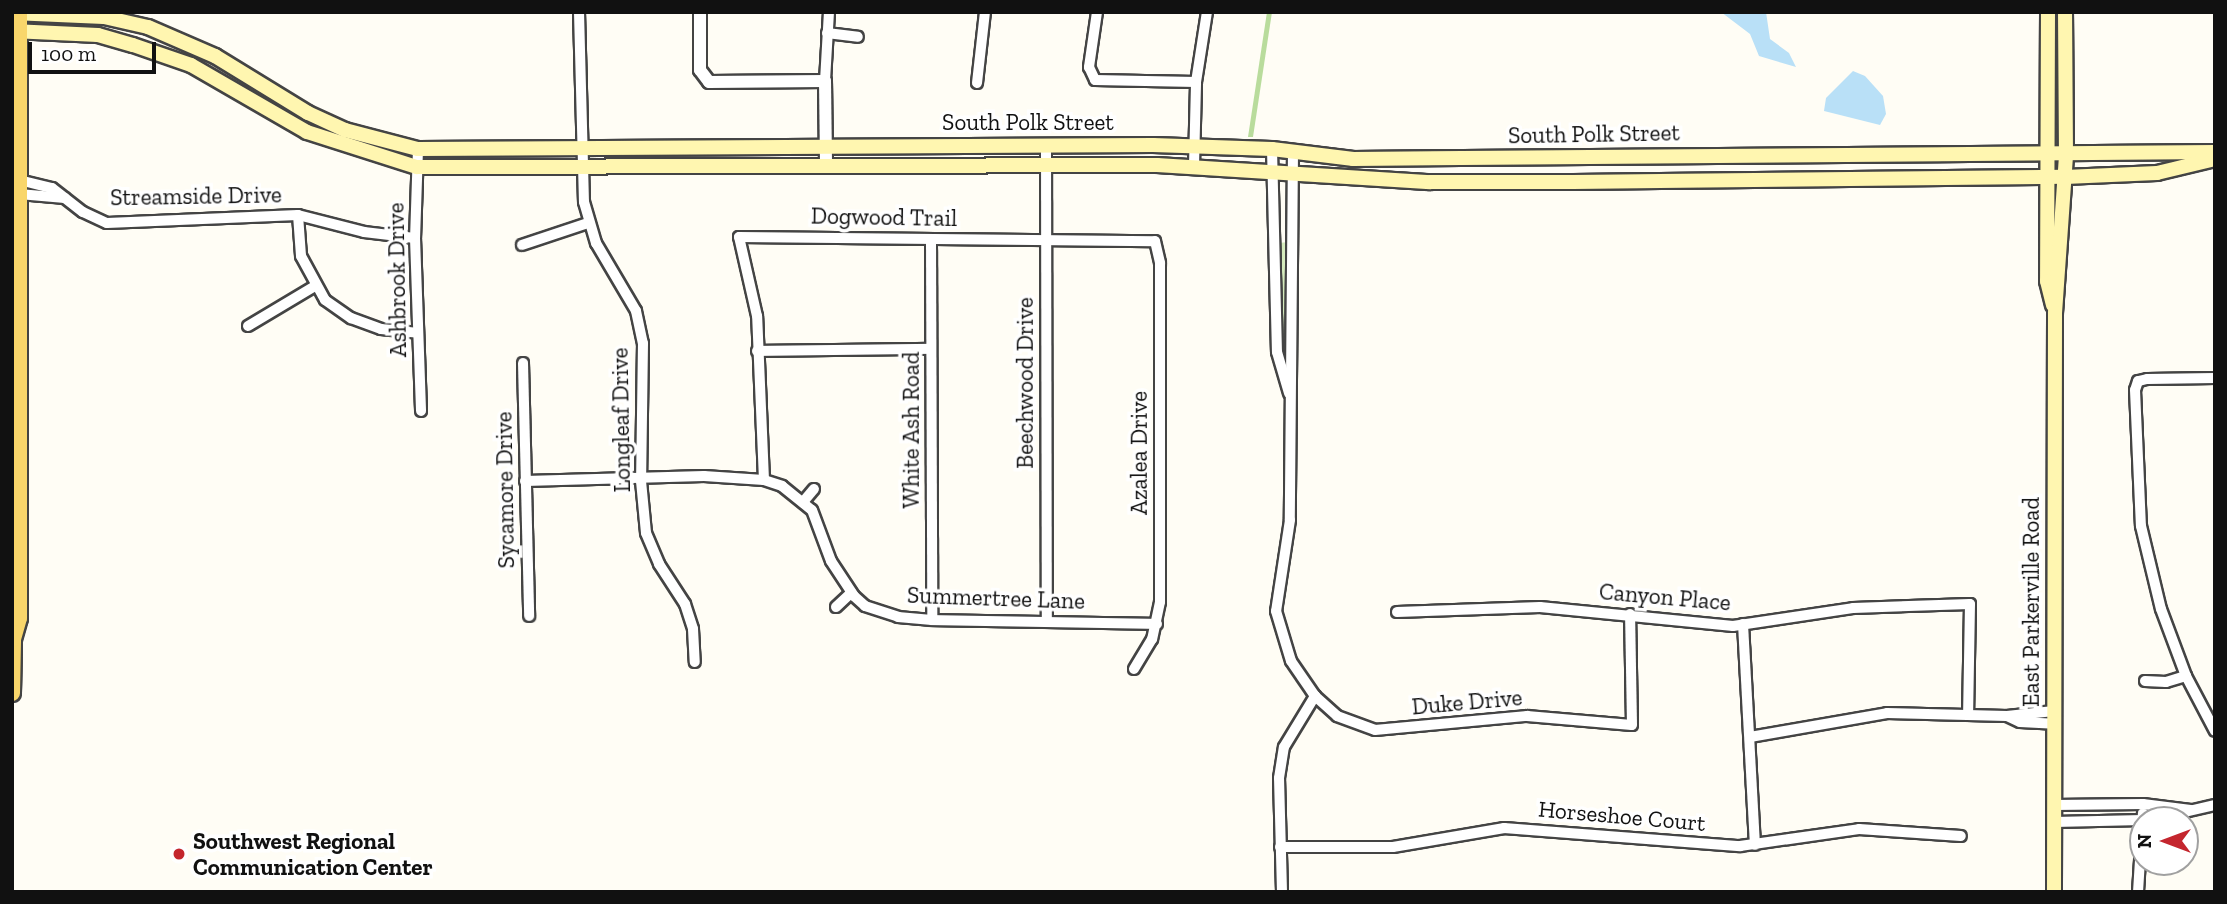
<!DOCTYPE html>
<html>
<head>
<meta charset="utf-8">
<style>
	body { margin:0 }
	#map { position:relative; width:2227px; height:904px; overflow:hidden; background:#fffdf5; font-family:"Zilla Slab",serif }
	div>[style] { position:absolute }
	[style*='--x'] { left:calc(var(--x)*1px); top:calc(var(--y)*1px); width:calc(var(--w)*1px); rotate:calc(var(--a)*1deg) }
	.green>* { inset:0; background:#d5ebbd }
	.forest>* { inset:0; background:#b9dc9c }
	.water>* { inset:0; background:#b9e0f7 }
	.roads { filter:drop-shadow(2px 0 #444) drop-shadow(-2px 0 #444) drop-shadow(0 2px #444) drop-shadow(0 -2px #444) }
	.minor>* { height:10px; margin:-5px; padding:0 5px; transform-origin:5px; border-radius:5px; background:#fff }
	.tertiary>* { height:12px; margin:-6px; padding:0 6px; transform-origin:6px; border-radius:6px; background:#fff }
	.secondary>* { height:14px; margin:-7px; padding:0 7px; transform-origin:7px; border-radius:7px; background:#fff6b0 }
	.primary>* { height:16px; margin:-8px; padding:0 8px; transform-origin:8px; border-radius:8px; background:#f9d66b }
	.dots>* { width:19px; height:19px; translate:-50% -50%; box-sizing:border-box; border:4px solid #fff; border-radius:50% }
	span { translate:-50% -50%; white-space:nowrap; text-align:center; line-height:1.15; -webkit-text-stroke:7px #fff; paint-order:stroke }
	.street-label { font-size:23px; color:#111 }
	.poi-label { font-size:23px; color:#111; font-weight:700 }
	.left { translate:0 -50%; text-align:left }
	.frame { position:absolute; inset:0; border:14px solid #111; pointer-events:none }
	.north { position:absolute; left:2129px; top:806px; width:70px; height:70px; box-sizing:border-box; background:#fff; border:2px solid #a0a0a0; border-radius:50%; rotate:270deg; font-size:19px; font-weight:700; line-height:28px; text-align:center; color:#111 }
	.north::after { content:''; display:block; margin:auto; width:24px; height:32px; background:#c4262e; clip-path:polygon(50% 0,100% 100%,50% 72%,0 100%) }
	.scale { position:absolute; left:28px; top:42px; width:128px; height:32px; box-sizing:border-box; border:4px solid #111; border-top:0; padding-left:9px; font-size:21px; line-height:24px; white-space:nowrap; color:#111; -webkit-text-stroke:5px #fff; paint-order:stroke }
</style>
</head>
<body>
<div id="map">
	<div class="green">
		<i style="clip-path:polygon(1289px 242px,1287px 354px,1280px 323px,1278px 243px)"></i>
	</div>
	<div class="forest">
		<i style="clip-path:polygon(1267px 12px,1272px 12px,1253px 137px,1248px 137px)"></i>
	</div>
	<div class="water">
		<i style="clip-path:polygon(1721px 12px,1766px 12px,1770px 39px,1789px 53px,1796px 67px,1759px 56px,1750px 34px)"></i>
		<i style="clip-path:polygon(1853px 71px,1865px 76px,1883px 96px,1886px 114px,1880px 125px,1824px 111px,1826px 98px)"></i>
	</div>
	<div class="roads">
		<div class="minor">
			<i style="--x:579;--y:12;--w:190;--a:88.5"></i>
			<i style="--x:584;--y:202;--w:43;--a:73.7"></i>
			<i style="--x:596;--y:243;--w:79;--a:59.5"></i>
			<i style="--x:636;--y:311;--w:33;--a:78"></i>
			<i style="--x:643;--y:343;--w:138;--a:90.8"></i>
			<i style="--x:641;--y:481;--w:52;--a:84.5"></i>
			<i style="--x:646;--y:533;--w:34;--a:67"></i>
			<i style="--x:659;--y:564;--w:48;--a:57"></i>
			<i style="--x:685;--y:604;--w:26;--a:72"></i>
			<i style="--x:693;--y:629;--w:33;--a:87"></i>
			<i style="--x:1097;--y:12;--w:56;--a:98.3"></i>
			<i style="--x:1089;--y:67;--w:14;--a:65"></i>
			<i style="--x:1095;--y:80;--w:101;--a:1.1"></i>
			<i style="--x:827;--y:33;--w:31;--a:7"></i>
			<i style="--x:825;--y:81;--w:69;--a:-86.7"></i>
			<i style="--x:977;--y:83;--w:71;--a:-83.6"></i>
			<i style="--x:1046;--y:144;--w:478;--a:89.9"></i>
			<i style="--x:418;--y:149;--w:89;--a:91.9"></i>
			<i style="--x:415;--y:238;--w:173;--a:88"></i>
			<i style="--x:1272;--y:149;--w:203;--a:88.6"></i>
			<i style="--x:1277;--y:352;--w:43;--a:73.7"></i>
			<i style="--x:1293;--y:151;--w:369;--a:90.5"></i>
			<i style="--x:1290;--y:520;--w:92;--a:98.7"></i>
			<i style="--x:1276;--y:611;--w:52;--a:73.3"></i>
			<i style="--x:1291;--y:661;--w:42;--a:55.6"></i>
			<i style="--x:1315;--y:696;--w:30;--a:42"></i>
			<i style="--x:1337;--y:716;--w:40;--a:20.2"></i>
			<i style="--x:1375;--y:730;--w:153;--a:-5.3"></i>
			<i style="--x:1527;--y:716;--w:105;--a:4.9"></i>
			<i style="--x:1632;--y:725;--w:111;--a:-91"></i>
			<i style="--x:1194;--y:166;--w:84;--a:-88.6"></i>
			<i style="--x:1196;--y:82;--w:71;--a:-81.1"></i>
			<i style="--x:19;--y:180;--w:34;--a:14"></i>
			<i style="--x:52;--y:188;--w:39;--a:38"></i>
			<i style="--x:83;--y:212;--w:26;--a:25"></i>
			<i style="--x:107;--y:223;--w:191;--a:-2.4"></i>
			<i style="--x:298;--y:215;--w:68;--a:14.4"></i>
			<i style="--x:364;--y:232;--w:51;--a:6.7"></i>
			<i style="--x:19;--y:194;--w:46;--a:5"></i>
			<i style="--x:298;--y:215;--w:41;--a:85.8"></i>
			<i style="--x:301;--y:256;--w:50;--a:61.4"></i>
			<i style="--x:325;--y:300;--w:32;--a:35"></i>
			<i style="--x:351;--y:318;--w:32;--a:20"></i>
			<i style="--x:381;--y:329;--w:37;--a:6"></i>
			<i style="--x:931;--y:240;--w:380;--a:89.8"></i>
			<i style="--x:522;--y:245;--w:70;--a:-18.4"></i>
			<i style="--x:248;--y:326;--w:78;--a:-30.8"></i>
			<i style="--x:757;--y:351;--w:174;--a:-0.7"></i>
			<i style="--x:523;--y:363;--w:253;--a:88.6"></i>
			<i style="--x:2215;--y:378;--w:68;--a:179.2"></i>
			<i style="--x:2147;--y:379;--w:9;--a:167"></i>
			<i style="--x:2138;--y:381;--w:9;--a:108"></i>
			<i style="--x:2135;--y:390;--w:136;--a:87.5"></i>
			<i style="--x:2141;--y:526;--w:85;--a:76.5"></i>
			<i style="--x:2161;--y:609;--w:72;--a:69.5"></i>
			<i style="--x:2186;--y:676;--w:62;--a:62.2"></i>
			<i style="--x:764;--y:480;--w:164;--a:-92.4"></i>
			<i style="--x:757;--y:316;--w:81;--a:-102.8"></i>
			<i style="--x:739;--y:237;--w:416;--a:0.6"></i>
			<i style="--x:1155;--y:241;--w:23;--a:77"></i>
			<i style="--x:1160;--y:263;--w:339;--a:90"></i>
			<i style="--x:1160;--y:602;--w:38;--a:102"></i>
			<i style="--x:1152;--y:639;--w:35;--a:121"></i>
			<i style="--x:525;--y:481;--w:179;--a:-1.6"></i>
			<i style="--x:704;--y:476;--w:60;--a:3.8"></i>
			<i style="--x:764;--y:480;--w:19;--a:18"></i>
			<i style="--x:782;--y:486;--w:38;--a:39"></i>
			<i style="--x:812;--y:510;--w:54;--a:69.6"></i>
			<i style="--x:831;--y:561;--w:42;--a:56.7"></i>
			<i style="--x:854;--y:596;--w:15;--a:42"></i>
			<i style="--x:865;--y:606;--w:35;--a:18"></i>
			<i style="--x:898;--y:617;--w:34;--a:5"></i>
			<i style="--x:932;--y:620;--w:225;--a:1"></i>
			<i style="--x:803;--y:502;--w:17;--a:-50"></i>
			<i style="--x:836;--y:607;--w:21;--a:-43"></i>
			<i style="--x:1397;--y:612;--w:143;--a:-2"></i>
			<i style="--x:1540;--y:607;--w:194;--a:5.6"></i>
			<i style="--x:1733;--y:626;--w:121;--a:-8.5"></i>
			<i style="--x:1853;--y:608;--w:117;--a:-2"></i>
			<i style="--x:1970;--y:604;--w:111;--a:91"></i>
			<i style="--x:1743;--y:624;--w:221;--a:86.9"></i>
			<i style="--x:2145;--y:681;--w:21;--a:3"></i>
			<i style="--x:2166;--y:682;--w:21;--a:-17"></i>
			<i style="--x:2007;--y:716;--w:14;--a:25"></i>
			<i style="--x:2020;--y:722;--w:34;--a:3"></i>
			<i style="--x:1750;--y:737;--w:139;--a:-9.9"></i>
			<i style="--x:1887;--y:713;--w:120;--a:1.4"></i>
			<i style="--x:2007;--y:716;--w:47;--a:-6.1"></i>
			<i style="--x:2054;--y:805;--w:89;--a:-0.6"></i>
			<i style="--x:2143;--y:804;--w:48;--a:7.1"></i>
			<i style="--x:2150;--y:820;--w:67;--a:-13"></i>
			<i style="--x:2054;--y:822;--w:89;--a:-1.3"></i>
			<i style="--x:1280;--y:847;--w:113;--a:0"></i>
			<i style="--x:1393;--y:847;--w:113;--a:-9.7"></i>
			<i style="--x:1504;--y:828;--w:237;--a:4.4"></i>
			<i style="--x:1740;--y:846;--w:120;--a:-8.1"></i>
			<i style="--x:1859;--y:829;--w:102;--a:3.9"></i>
			<i style="--x:1282;--y:892;--w:114;--a:-91.5"></i>
			<i style="--x:1279;--y:778;--w:31;--a:-81"></i>
			<i style="--x:1284;--y:747;--w:60;--a:-58.7"></i>
			<i style="--x:2138;--y:892;--w:79;--a:-86.4"></i>
		</div>
		<div class="tertiary">
			<i style="--x:700;--y:12;--w:58;--a:90"></i>
			<i style="--x:700;--y:70;--w:15;--a:53"></i>
			<i style="--x:709;--y:82;--w:116;--a:-0.5"></i>
			<i style="--x:825;--y:81;--w:84;--a:89.3"></i>
		</div>
		<div class="secondary">
			<i style="--x:2048;--y:12;--w:269;--a:90.2"></i>
			<i style="--x:2047;--y:281;--w:25;--a:76"></i>
			<i style="--x:12;--y:13;--w:92;--a:2.5"></i>
			<i style="--x:104;--y:17;--w:45;--a:12.8"></i>
			<i style="--x:148;--y:27;--w:73;--a:23.4"></i>
			<i style="--x:215;--y:56;--w:109;--a:31.5"></i>
			<i style="--x:308;--y:113;--w:41;--a:24.7"></i>
			<i style="--x:345;--y:130;--w:75;--a:14.6"></i>
			<i style="--x:418;--y:149;--w:735;--a:-0.31"></i>
			<i style="--x:1153;--y:145;--w:119;--a:1.9"></i>
			<i style="--x:1272;--y:149;--w:82;--a:7"></i>
			<i style="--x:1353;--y:159;--w:862;--a:-0.47"></i>
			<i style="--x:12;--y:31;--w:86;--a:2.7"></i>
			<i style="--x:98;--y:35;--w:36;--a:16"></i>
			<i style="--x:133;--y:45;--w:61;--a:19"></i>
			<i style="--x:191;--y:65;--w:134;--a:30"></i>
			<i style="--x:307;--y:132;--w:115;--a:17.7"></i>
			<i style="--x:417;--y:167;--w:740;--a:-0.15"></i>
			<i style="--x:1157;--y:165;--w:274;--a:3.6"></i>
			<i style="--x:1430;--y:182;--w:143;--a:0"></i>
			<i style="--x:1573;--y:182;--w:492;--a:-0.6"></i>
			<i style="--x:2065;--y:177;--w:92;--a:-2.5"></i>
			<i style="--x:2157;--y:173;--w:60;--a:-13.6"></i>
			<i style="--x:2054;--y:892;--w:579;--a:-89.9"></i>
			<i style="--x:2055;--y:313;--w:159;--a:-86"></i>
			<i style="--x:2066;--y:154;--w:142;--a:-90.4"></i>
		</div>
		<div class="primary">
			<i style="--x:12;--y:693;--w:54;--a:-88.9"></i>
			<i style="--x:13;--y:639;--w:22;--a:-74"></i>
			<i style="--x:19;--y:618;--w:606;--a:-90"></i>
		</div>
	</div>
	<div class="dots">
		<i style="left:179px;top:854px;background:#c4262e"></i>
	</div>
	<div class="street-label">
		<span style="left:1028px;top:122px">South Polk Street</span>
		<span style="left:1594px;top:134px;rotate:-1deg">South Polk Street</span>
		<span style="left:196px;top:196px;rotate:-1deg">Streamside Drive</span>
		<span style="left:884px;top:217px;rotate:1deg">Dogwood Trail</span>
		<span style="left:397px;top:280px;rotate:-91deg">Ashbrook Drive</span>
		<span style="left:1025px;top:383px;rotate:-90deg">Beechwood Drive</span>
		<span style="left:621px;top:420px;rotate:-91deg">Longleaf Drive</span>
		<span style="left:911px;top:430px;rotate:-90deg">White Ash Road</span>
		<span style="left:1139px;top:453px;rotate:-90deg">Azalea Drive</span>
		<span style="left:505px;top:490px;rotate:-91deg">Sycamore Drive</span>
		<span style="left:1665px;top:597px;rotate:5deg">Canyon Place</span>
		<span style="left:996px;top:598px;rotate:2deg">Summertree Lane</span>
		<span style="left:2031px;top:602px;rotate:-90deg">East Parkerville Road</span>
		<span style="left:1467px;top:702px;rotate:-5deg">Duke Drive</span>
		<span style="left:1622px;top:816px;rotate:5deg">Horseshoe Court</span>
	</div>
	<div class="poi-label">
		<span class="left" style="left:193px;top:854px">Southwest Regional<br>Communication Center</span>
	</div>
	<div class="frame"></div>
	<div class="north">N</div>
	<div class="scale">100 m</div>
</div>
</body>
</html>
